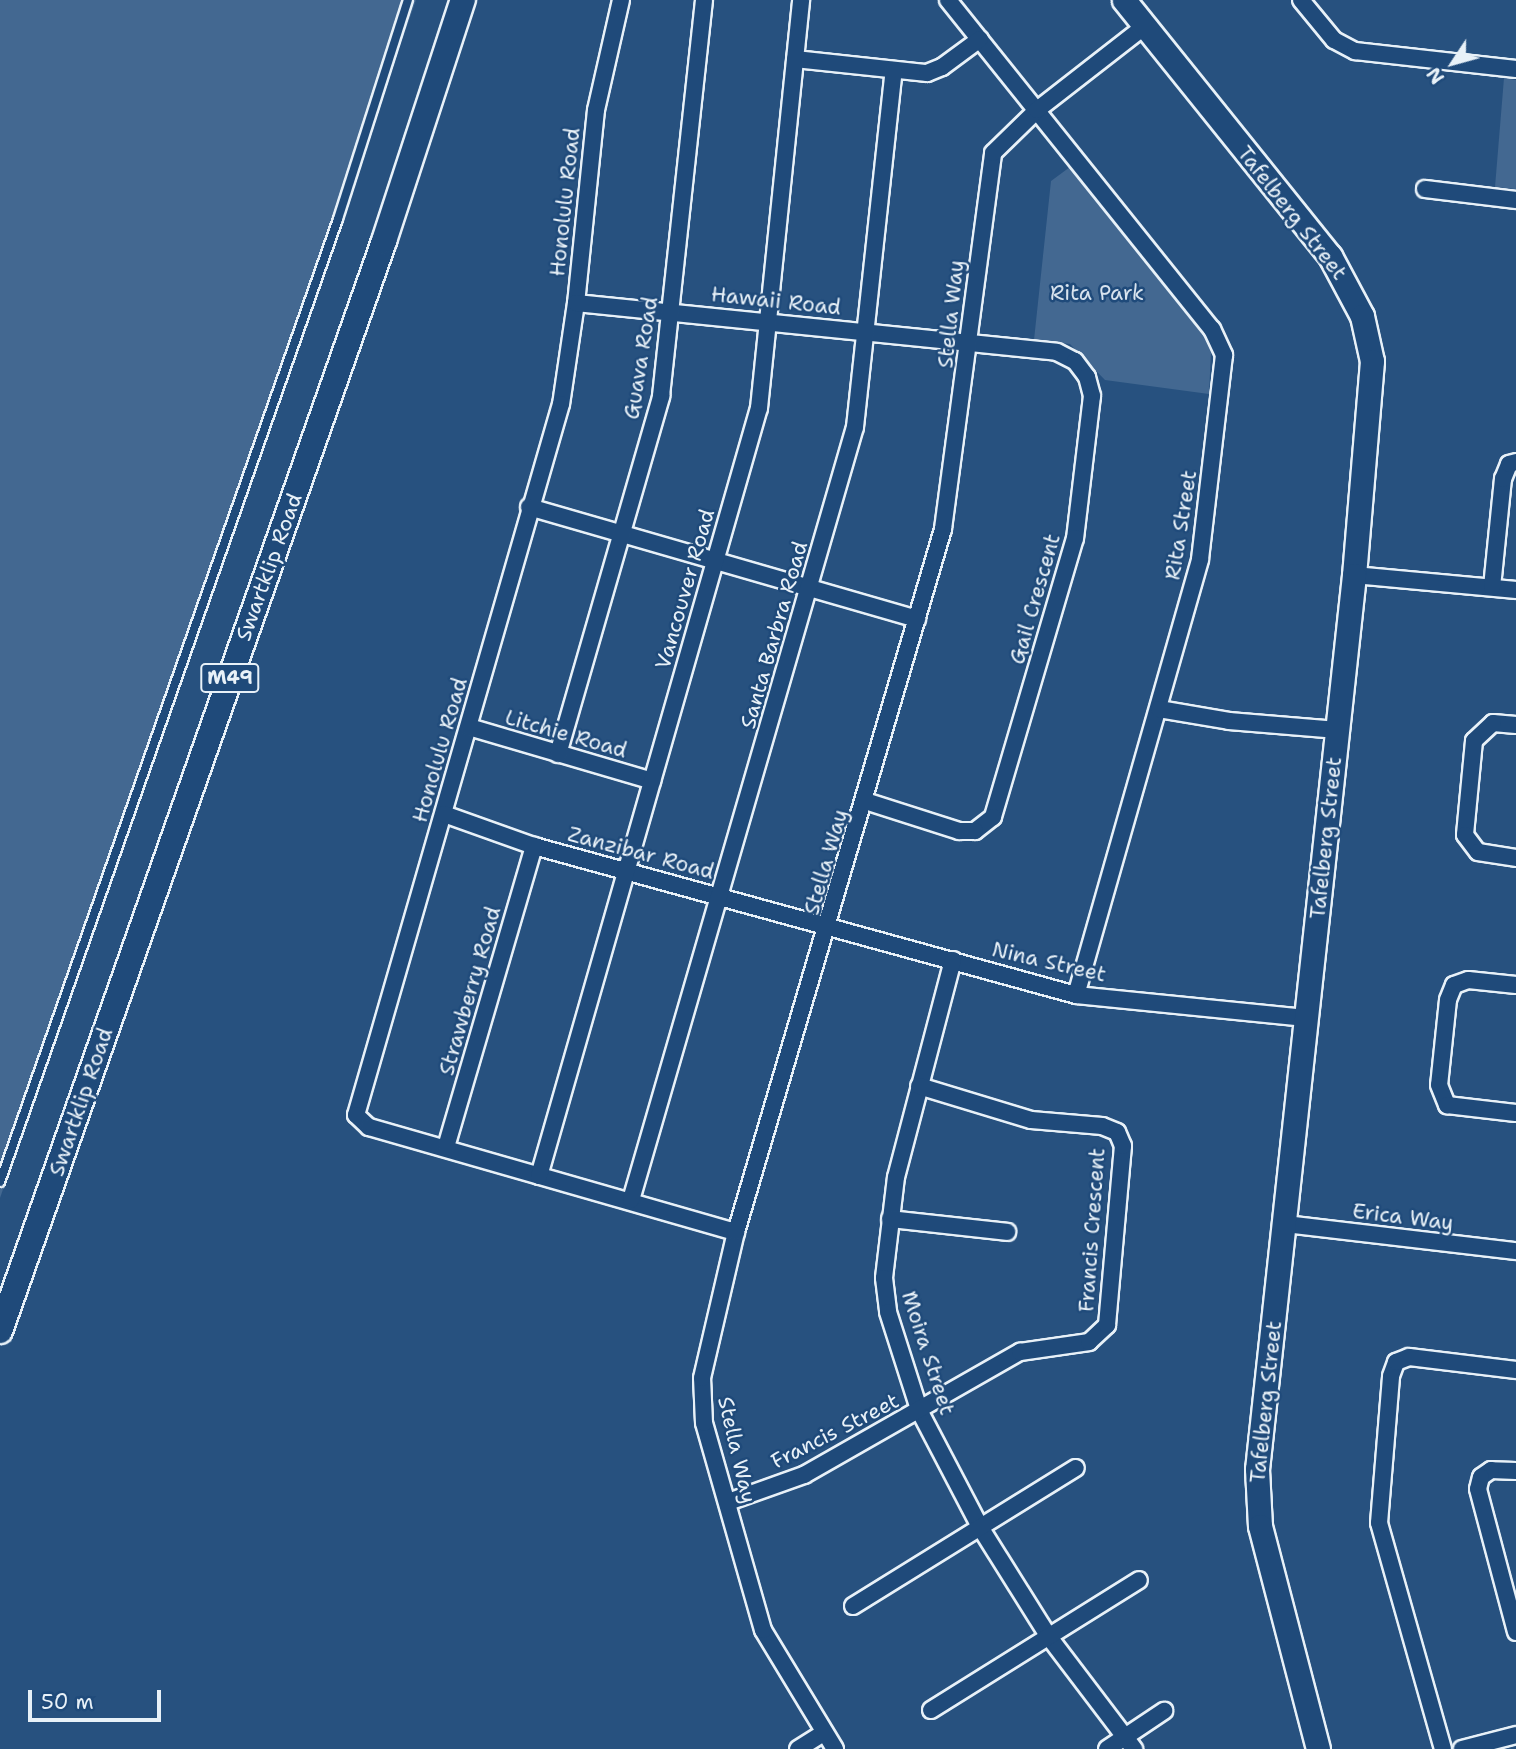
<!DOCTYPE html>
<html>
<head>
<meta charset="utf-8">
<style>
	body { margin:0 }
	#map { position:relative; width:1516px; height:1749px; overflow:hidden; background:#27517f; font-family:"Shantell Sans",sans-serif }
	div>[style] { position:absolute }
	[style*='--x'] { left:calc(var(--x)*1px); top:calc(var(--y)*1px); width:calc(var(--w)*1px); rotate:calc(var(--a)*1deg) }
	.green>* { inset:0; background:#436891 }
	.roads { filter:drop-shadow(2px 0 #e8f1f8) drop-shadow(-2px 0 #e8f1f8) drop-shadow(0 2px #e8f1f8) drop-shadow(0 -2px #e8f1f8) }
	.lane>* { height:8px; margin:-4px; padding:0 4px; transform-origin:4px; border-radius:4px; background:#1f4a7a }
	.street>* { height:16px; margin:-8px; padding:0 8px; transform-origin:8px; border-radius:8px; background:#1f4a7a }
	.secondary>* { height:23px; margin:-11.5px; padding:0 11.5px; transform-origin:11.5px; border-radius:11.5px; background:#1f4a7a }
	.primary>* { height:24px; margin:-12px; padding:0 12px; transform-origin:12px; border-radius:12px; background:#1f4a7a }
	span { translate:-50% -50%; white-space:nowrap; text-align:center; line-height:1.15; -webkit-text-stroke:5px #1f4a7a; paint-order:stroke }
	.shield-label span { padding:2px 5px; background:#1f4a7a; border:2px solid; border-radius:5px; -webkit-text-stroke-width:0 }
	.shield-label { font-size:19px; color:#e8f1f8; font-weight:700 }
	.street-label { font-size:21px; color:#e8f1f8 }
	.park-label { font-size:21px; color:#d8e3ee }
	.north { position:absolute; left:1418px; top:28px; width:70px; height:70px; -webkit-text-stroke:5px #1f4a7a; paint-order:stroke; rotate:234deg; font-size:19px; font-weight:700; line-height:28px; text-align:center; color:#e8f1f8 }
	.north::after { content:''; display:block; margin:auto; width:24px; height:32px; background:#e8f1f8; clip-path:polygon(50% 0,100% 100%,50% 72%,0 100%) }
	.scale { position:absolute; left:28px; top:1690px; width:133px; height:32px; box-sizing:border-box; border:4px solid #e8f1f8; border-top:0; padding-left:9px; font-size:21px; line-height:24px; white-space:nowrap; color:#e8f1f8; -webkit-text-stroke:5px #1f4a7a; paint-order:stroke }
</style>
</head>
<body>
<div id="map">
	<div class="green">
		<i style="clip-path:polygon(0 0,416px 0,0 1198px)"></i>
		<i style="clip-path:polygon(1504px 78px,1516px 80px,1516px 189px,1495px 187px)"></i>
		<i style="clip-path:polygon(1070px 167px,1205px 338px,1211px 353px,1209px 394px,1105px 380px,1070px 344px,1034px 340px,1051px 181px)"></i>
	</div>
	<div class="roads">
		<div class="lane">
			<i style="--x:0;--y:1182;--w:1021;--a:-70.66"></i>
			<i style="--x:338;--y:219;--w:230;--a:-72.3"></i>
		</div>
		<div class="street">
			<i style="--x:621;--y:0;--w:113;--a:102.8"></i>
			<i style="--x:596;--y:110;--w:194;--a:95.9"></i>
			<i style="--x:576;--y:303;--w:102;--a:98.4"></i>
			<i style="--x:561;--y:404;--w:740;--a:106.08"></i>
			<i style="--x:356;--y:1115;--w:18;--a:43"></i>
			<i style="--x:369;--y:1127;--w:382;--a:16"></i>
			<i style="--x:948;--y:0;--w:422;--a:51.3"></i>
			<i style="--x:1212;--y:329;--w:29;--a:65"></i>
			<i style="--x:1224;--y:355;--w:206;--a:96.7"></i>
			<i style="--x:1200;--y:560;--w:452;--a:105.9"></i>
			<i style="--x:1301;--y:0;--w:52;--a:50.5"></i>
			<i style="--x:1334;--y:40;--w:24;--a:28"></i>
			<i style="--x:1355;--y:51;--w:162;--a:6.4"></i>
			<i style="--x:795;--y:59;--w:133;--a:6.1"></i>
			<i style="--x:927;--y:73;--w:16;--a:-22"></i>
			<i style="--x:942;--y:67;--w:47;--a:-36.4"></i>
			<i style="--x:1425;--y:189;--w:92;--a:6.9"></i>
			<i style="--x:576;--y:303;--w:483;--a:5.8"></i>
			<i style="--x:1057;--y:352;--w:20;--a:27"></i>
			<i style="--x:1075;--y:361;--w:20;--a:53"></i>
			<i style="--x:1087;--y:377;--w:20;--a:75"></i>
			<i style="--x:1092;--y:396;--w:143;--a:96.8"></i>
			<i style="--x:1075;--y:538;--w:291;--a:106.4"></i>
			<i style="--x:993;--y:817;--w:23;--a:142"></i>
			<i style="--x:975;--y:831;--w:16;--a:180"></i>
			<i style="--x:959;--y:831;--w:99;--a:-162.3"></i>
			<i style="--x:529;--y:507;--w:404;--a:16.1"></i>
			<i style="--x:1354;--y:575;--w:163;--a:5.3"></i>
			<i style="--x:1492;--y:587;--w:109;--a:-84.2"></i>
			<i style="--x:1503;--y:479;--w:16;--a:-68"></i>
			<i style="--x:1509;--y:464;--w:7;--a:-16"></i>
			<i style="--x:1159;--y:709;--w:71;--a:9.7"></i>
			<i style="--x:1229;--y:721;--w:109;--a:4.7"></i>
			<i style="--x:1516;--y:725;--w:23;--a:-175"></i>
			<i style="--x:1493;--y:723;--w:26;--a:137"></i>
			<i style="--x:1474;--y:741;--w:94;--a:95.5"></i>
			<i style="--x:1465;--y:835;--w:21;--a:53"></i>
			<i style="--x:1478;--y:852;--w:38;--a:9"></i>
			<i style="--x:469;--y:727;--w:191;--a:16.4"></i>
			<i style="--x:558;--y:754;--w:373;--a:-73.9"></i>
			<i style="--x:661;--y:396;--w:398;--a:-83.8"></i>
			<i style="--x:444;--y:814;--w:96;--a:19.6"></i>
			<i style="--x:534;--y:846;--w:562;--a:15.37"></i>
			<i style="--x:1076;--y:995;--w:231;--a:5.7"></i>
			<i style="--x:953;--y:960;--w:224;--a:104.7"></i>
			<i style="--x:896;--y:1177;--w:102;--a:96.8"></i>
			<i style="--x:884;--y:1278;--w:34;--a:83"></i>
			<i style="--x:888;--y:1312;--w:105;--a:72.3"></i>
			<i style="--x:920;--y:1412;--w:130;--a:62.4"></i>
			<i style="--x:980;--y:1527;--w:130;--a:57.9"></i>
			<i style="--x:1049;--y:1637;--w:141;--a:52.8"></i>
			<i style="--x:1516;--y:985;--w:48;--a:-174.1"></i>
			<i style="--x:1468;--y:980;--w:15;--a:160"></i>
			<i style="--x:1454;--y:985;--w:16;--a:112"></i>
			<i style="--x:1448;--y:1000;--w:85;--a:96"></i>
			<i style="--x:1439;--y:1085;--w:22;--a:68"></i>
			<i style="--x:1447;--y:1105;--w:69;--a:6.6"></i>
			<i style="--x:446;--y:1147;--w:314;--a:-73.7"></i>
			<i style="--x:539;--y:1176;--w:799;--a:-74.02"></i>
			<i style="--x:759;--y:408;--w:410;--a:-84.1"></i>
			<i style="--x:631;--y:1200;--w:805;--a:-73.84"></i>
			<i style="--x:855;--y:427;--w:359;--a:-83.8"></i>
			<i style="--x:890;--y:1219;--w:118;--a:6.3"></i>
			<i style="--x:1285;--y:1224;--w:233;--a:6.7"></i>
			<i style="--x:1516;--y:1471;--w:25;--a:-178"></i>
			<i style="--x:1491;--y:1470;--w:12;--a:145"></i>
			<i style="--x:1481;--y:1477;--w:12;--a:104"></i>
			<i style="--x:1478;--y:1489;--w:148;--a:75.1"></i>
			<i style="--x:728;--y:1502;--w:81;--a:-19.6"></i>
			<i style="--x:804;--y:1475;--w:249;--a:-29.7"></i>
			<i style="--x:1020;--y:1352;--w:70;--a:-8.2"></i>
			<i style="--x:1089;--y:1342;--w:25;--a:-43"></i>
			<i style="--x:1107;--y:1325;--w:180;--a:-84.9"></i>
			<i style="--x:1123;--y:1146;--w:15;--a:-113"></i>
			<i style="--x:1117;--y:1132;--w:16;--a:-158"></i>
			<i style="--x:1102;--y:1126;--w:71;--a:-175.2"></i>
			<i style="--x:1031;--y:1120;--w:117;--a:-163.1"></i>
			<i style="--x:853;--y:1606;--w:262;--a:-31.8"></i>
			<i style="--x:931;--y:1710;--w:245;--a:-32"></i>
			<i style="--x:798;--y:1749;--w:31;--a:-32"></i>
			<i style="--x:835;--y:1749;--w:139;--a:-121.2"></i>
			<i style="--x:763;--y:1630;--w:215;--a:-105.9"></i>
			<i style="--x:704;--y:1423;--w:45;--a:-92.5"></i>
			<i style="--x:702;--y:1378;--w:150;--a:-76.9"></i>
			<i style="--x:736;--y:1232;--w:733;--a:-73.59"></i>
			<i style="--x:943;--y:529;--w:379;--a:-82.4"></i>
			<i style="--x:993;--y:153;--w:62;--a:-44.3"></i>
			<i style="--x:1037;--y:110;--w:137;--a:-37.9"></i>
			<i style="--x:1107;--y:1749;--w:69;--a:-33.7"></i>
			<i style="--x:1443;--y:1749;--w:235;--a:-105.8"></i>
			<i style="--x:1379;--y:1523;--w:147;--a:-85.3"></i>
			<i style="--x:1391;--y:1376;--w:15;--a:-70"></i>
			<i style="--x:1396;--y:1362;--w:14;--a:-21"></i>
			<i style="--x:1409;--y:1357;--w:108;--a:6.9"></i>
			<i style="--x:1462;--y:1749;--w:56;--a:-14.5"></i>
		</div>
		<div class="secondary">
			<i style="--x:1124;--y:0;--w:329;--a:51.2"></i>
			<i style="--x:1330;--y:256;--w:68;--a:61.9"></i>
			<i style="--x:1362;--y:316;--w:46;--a:77.5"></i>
			<i style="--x:1372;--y:361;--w:215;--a:94.8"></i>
			<i style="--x:1354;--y:575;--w:899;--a:96.19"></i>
			<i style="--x:1257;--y:1469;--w:57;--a:87"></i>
			<i style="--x:1260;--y:1526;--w:230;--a:75.4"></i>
		</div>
		<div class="primary">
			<i style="--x:0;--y:1331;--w:1156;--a:-70.59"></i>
			<i style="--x:384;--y:241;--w:254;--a:-71.9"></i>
		</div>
	</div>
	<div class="shield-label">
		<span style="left:230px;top:678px">M49</span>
	</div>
	<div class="street-label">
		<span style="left:565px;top:202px;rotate:-84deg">Honolulu Road</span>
		<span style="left:1292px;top:213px;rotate:52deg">Tafelberg Street</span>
		<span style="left:776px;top:301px;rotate:6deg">Hawaii Road</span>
		<span style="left:951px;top:314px;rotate:-84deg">Stella Way</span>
		<span style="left:641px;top:358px;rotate:-81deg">Guava Road</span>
		<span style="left:1181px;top:525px;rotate:-81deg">Rita Street</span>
		<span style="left:269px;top:567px;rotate:-70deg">Swartklip Road</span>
		<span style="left:685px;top:589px;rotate:-74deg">Vancouver Road</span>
		<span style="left:1035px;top:599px;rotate:-74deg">Gail Crescent</span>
		<span style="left:774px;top:635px;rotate:-74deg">Santa Barbra Road</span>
		<span style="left:566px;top:734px;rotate:16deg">Litchie Road</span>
		<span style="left:440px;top:750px;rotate:-74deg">Honolulu Road</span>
		<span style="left:1326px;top:838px;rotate:-84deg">Tafelberg Street</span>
		<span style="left:641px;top:853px;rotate:15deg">Zanzibar Road</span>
		<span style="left:826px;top:862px;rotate:-74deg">Stella Way</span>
		<span style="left:1049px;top:962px;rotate:13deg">Nina Street</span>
		<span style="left:470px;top:991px;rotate:-74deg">Strawberry Road</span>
		<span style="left:81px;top:1102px;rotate:-71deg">Swartklip Road</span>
		<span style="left:1403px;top:1217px;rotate:7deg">Erica Way</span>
		<span style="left:1092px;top:1230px;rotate:-86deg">Francis Crescent</span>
		<span style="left:928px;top:1353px;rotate:72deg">Moira Street</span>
		<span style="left:1266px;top:1402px;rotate:-84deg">Tafelberg Street</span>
		<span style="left:835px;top:1431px;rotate:-27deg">Francis Street</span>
		<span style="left:737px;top:1450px;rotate:77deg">Stella Way</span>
	</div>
	<div class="park-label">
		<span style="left:1097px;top:293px">Rita Park</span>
	</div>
	<div class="north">N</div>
	<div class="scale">50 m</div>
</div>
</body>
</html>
